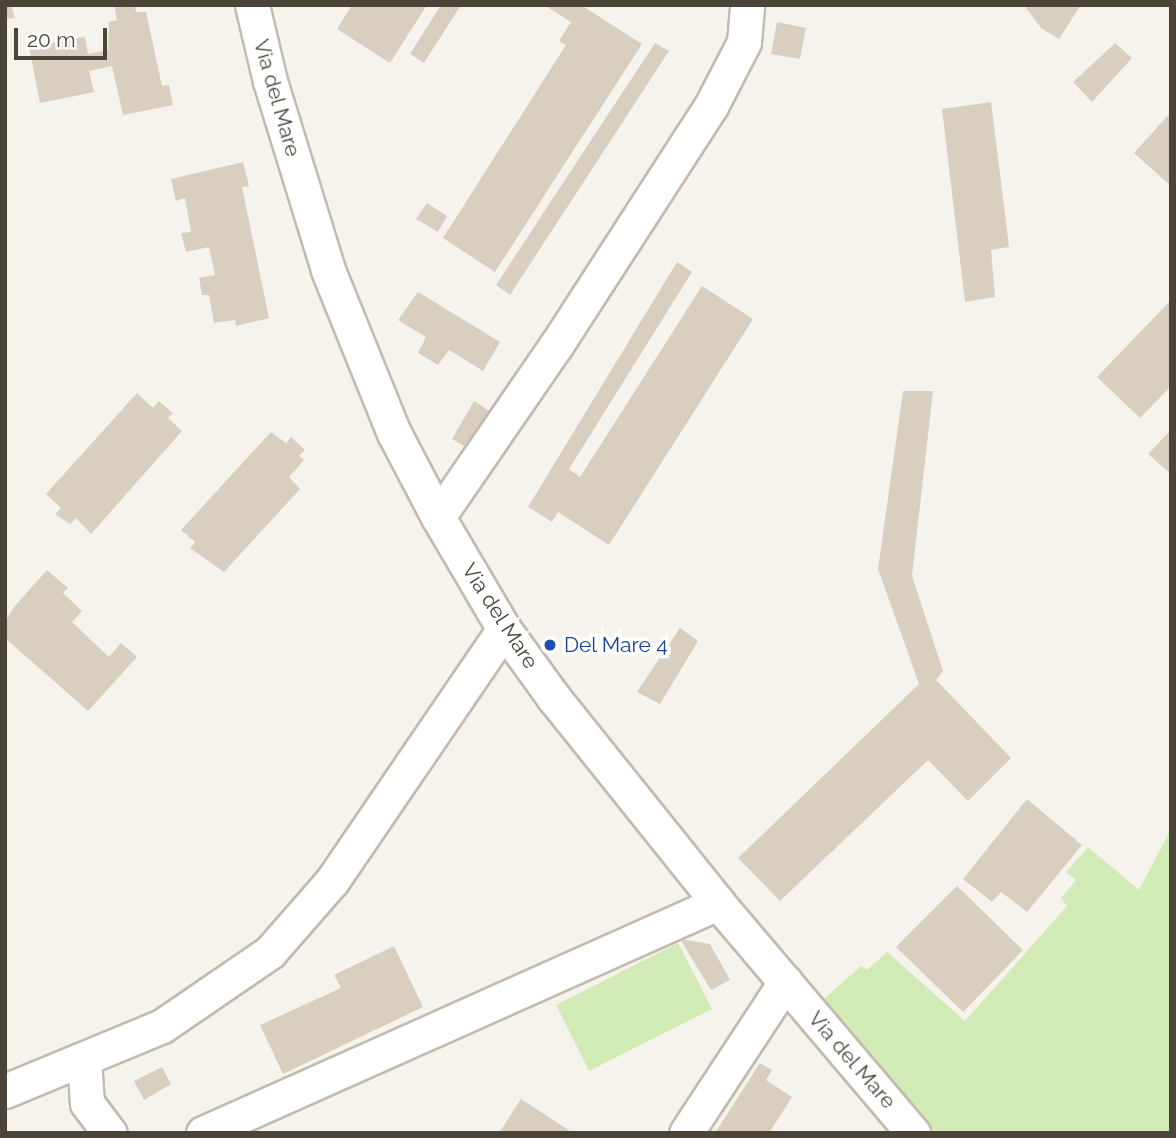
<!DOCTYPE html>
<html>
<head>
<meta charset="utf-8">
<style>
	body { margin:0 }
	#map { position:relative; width:1176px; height:1138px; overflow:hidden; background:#f6f3ec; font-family:Raleway,sans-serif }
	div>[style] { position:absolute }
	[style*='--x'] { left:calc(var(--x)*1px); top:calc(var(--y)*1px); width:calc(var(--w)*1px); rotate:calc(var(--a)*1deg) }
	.green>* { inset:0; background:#d2eab5 }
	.building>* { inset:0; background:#d8cfc1 }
	.roads { filter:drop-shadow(2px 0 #c2bbae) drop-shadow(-2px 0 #c2bbae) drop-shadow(0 2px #c2bbae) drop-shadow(0 -2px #c2bbae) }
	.minor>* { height:33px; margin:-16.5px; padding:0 16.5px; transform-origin:16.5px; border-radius:16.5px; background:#fff }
	.dots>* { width:19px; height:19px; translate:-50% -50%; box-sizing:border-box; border:4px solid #fff; border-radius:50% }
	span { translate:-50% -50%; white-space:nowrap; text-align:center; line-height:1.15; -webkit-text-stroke:7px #fff; paint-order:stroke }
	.street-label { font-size:21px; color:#4b4439 }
	.transit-label { font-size:21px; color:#164399 }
	.left { translate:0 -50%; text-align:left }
	.frame { position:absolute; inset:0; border:7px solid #4b4439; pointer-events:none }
	.scale { position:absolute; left:14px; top:28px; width:93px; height:32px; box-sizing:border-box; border:4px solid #4b4439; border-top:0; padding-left:9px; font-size:21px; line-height:24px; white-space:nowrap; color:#4b4439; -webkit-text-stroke:5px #fff; paint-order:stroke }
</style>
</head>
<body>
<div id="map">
	<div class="green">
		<i style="clip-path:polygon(1171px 829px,1171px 1133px,936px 1133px,824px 999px,861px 966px,867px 970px,887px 952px,965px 1021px,1067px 906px,1061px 898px,1076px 880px,1066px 872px,1088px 847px,1139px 890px)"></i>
		<i style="clip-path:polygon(678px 943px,712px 1009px,589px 1071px,556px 1005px)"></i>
	</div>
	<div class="building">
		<i style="clip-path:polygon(5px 5px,11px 5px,15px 18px,5px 19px)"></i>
		<i style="clip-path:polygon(114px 5px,135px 5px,136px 12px,146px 12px,162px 86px,169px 85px,173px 105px,123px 115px,112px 66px,89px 71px,94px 92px,40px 103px,29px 47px,85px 37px,88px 54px,108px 50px,109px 22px,117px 20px)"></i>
		<i style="clip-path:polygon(352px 5px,427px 5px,390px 63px,337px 29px)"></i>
		<i style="clip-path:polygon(441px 5px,461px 5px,424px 63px,410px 54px)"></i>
		<i style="clip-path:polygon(544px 5px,581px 5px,642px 44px,495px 272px,443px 238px,566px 45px,559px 41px,571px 22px)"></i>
		<i style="clip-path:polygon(1024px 5px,1081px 5px,1059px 39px,1041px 28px)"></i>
		<i style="clip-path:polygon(777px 22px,806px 28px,800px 59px,771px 54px)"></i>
		<i style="clip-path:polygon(655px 43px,669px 51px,510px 295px,496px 285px)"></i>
		<i style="clip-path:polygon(1115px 43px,1132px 58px,1092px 102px,1073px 82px)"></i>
		<i style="clip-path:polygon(991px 102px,1009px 247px,991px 250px,995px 297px,965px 302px,942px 109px)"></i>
		<i style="clip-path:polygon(1171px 112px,1171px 186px,1134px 153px)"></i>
		<i style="clip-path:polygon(243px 162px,249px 186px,242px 187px,269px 318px,236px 326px,235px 320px,214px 323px,209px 295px,202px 295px,199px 278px,215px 275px,209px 247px,186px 252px,181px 233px,191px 232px,185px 198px,176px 201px,171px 179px)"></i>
		<i style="clip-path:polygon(427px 203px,447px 216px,438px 232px,416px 219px)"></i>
		<i style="clip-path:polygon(677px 262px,692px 272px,569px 469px,580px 477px,702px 286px,753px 319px,609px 545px,558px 512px,552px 522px,528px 507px)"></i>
		<i style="clip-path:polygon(418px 292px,500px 342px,483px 371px,449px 350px,438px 365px,418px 353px,426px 337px,398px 320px)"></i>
		<i style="clip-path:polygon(1171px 300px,1171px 386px,1140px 418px,1097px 377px)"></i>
		<i style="clip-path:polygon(903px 391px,933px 391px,912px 576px,943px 671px,936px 680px,1011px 758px,968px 801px,928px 760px,780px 901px,738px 858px,919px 684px,878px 569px)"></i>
		<i style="clip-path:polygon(137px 393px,153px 408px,159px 401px,173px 413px,168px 418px,182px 431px,91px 534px,76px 518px,70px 524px,55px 514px,61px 508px,46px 494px)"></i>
		<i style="clip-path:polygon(474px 401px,494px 414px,471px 450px,452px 439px)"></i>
		<i style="clip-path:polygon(1171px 430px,1171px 474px,1148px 454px)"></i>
		<i style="clip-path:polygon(271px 432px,286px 443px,291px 437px,305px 450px,299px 456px,304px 460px,289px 477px,300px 489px,224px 572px,190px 548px,195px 542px,181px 530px)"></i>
		<i style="clip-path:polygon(47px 570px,68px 588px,63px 593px,82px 611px,72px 622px,109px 657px,121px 643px,137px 657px,88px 711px,5px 638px,5px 622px,14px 607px)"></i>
		<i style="clip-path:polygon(680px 628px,698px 641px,660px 704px,637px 692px)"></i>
		<i style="clip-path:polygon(1027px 799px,1082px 845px,1027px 912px,1001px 892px,992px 902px,963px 879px)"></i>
		<i style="clip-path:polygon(957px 886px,1023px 950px,963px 1012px,896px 947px)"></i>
		<i style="clip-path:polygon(680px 939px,710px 944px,730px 980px,711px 990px)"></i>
		<i style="clip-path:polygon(394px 946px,423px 1007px,283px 1074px,260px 1025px,341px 988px,334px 975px)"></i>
		<i style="clip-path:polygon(760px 1063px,772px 1070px,766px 1080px,792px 1097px,769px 1133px,715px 1133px)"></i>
		<i style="clip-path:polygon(162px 1067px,171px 1084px,144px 1100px,134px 1081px)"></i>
		<i style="clip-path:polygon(521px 1099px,573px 1133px,499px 1133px)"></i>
	</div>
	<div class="roads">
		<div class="minor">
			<i style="--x:252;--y:5;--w:78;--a:76.7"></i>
			<i style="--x:270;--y:81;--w:198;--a:72.9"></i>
			<i style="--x:328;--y:270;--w:176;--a:68"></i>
			<i style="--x:394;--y:433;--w:95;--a:62.4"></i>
			<i style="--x:438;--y:517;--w:130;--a:59.5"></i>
			<i style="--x:504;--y:629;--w:85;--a:54.1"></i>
			<i style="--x:554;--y:698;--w:263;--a:51.3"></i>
			<i style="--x:718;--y:903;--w:302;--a:49.7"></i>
			<i style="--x:438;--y:517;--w:210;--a:-55.5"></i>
			<i style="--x:557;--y:344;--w:283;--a:-57.1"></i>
			<i style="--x:711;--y:106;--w:72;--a:-62.7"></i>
			<i style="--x:744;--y:42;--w:37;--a:-85"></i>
			<i style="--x:84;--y:1059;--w:44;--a:86.1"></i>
			<i style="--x:87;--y:1103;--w:38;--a:53"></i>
			<i style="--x:5;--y:1091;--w:170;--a:-22.5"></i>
			<i style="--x:162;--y:1026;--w:131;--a:-34.4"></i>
			<i style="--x:270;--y:952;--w:94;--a:-48.9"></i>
			<i style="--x:332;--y:881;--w:305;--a:-55.7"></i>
			<i style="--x:203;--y:1133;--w:564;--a:-24.07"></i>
			<i style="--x:686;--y:1133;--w:181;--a:-56.7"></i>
		</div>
	</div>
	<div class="dots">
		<i style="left:550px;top:645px;background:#1a4fb4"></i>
	</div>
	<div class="street-label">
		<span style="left:277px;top:98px;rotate:74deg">Via del Mare</span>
		<span style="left:500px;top:616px;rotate:57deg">Via del Mare</span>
		<span style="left:852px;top:1060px;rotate:49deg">Via del Mare</span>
	</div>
	<div class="transit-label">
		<span class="left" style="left:564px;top:645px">Del Mare 4</span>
	</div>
	<div class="frame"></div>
	<div class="scale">20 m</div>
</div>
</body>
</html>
